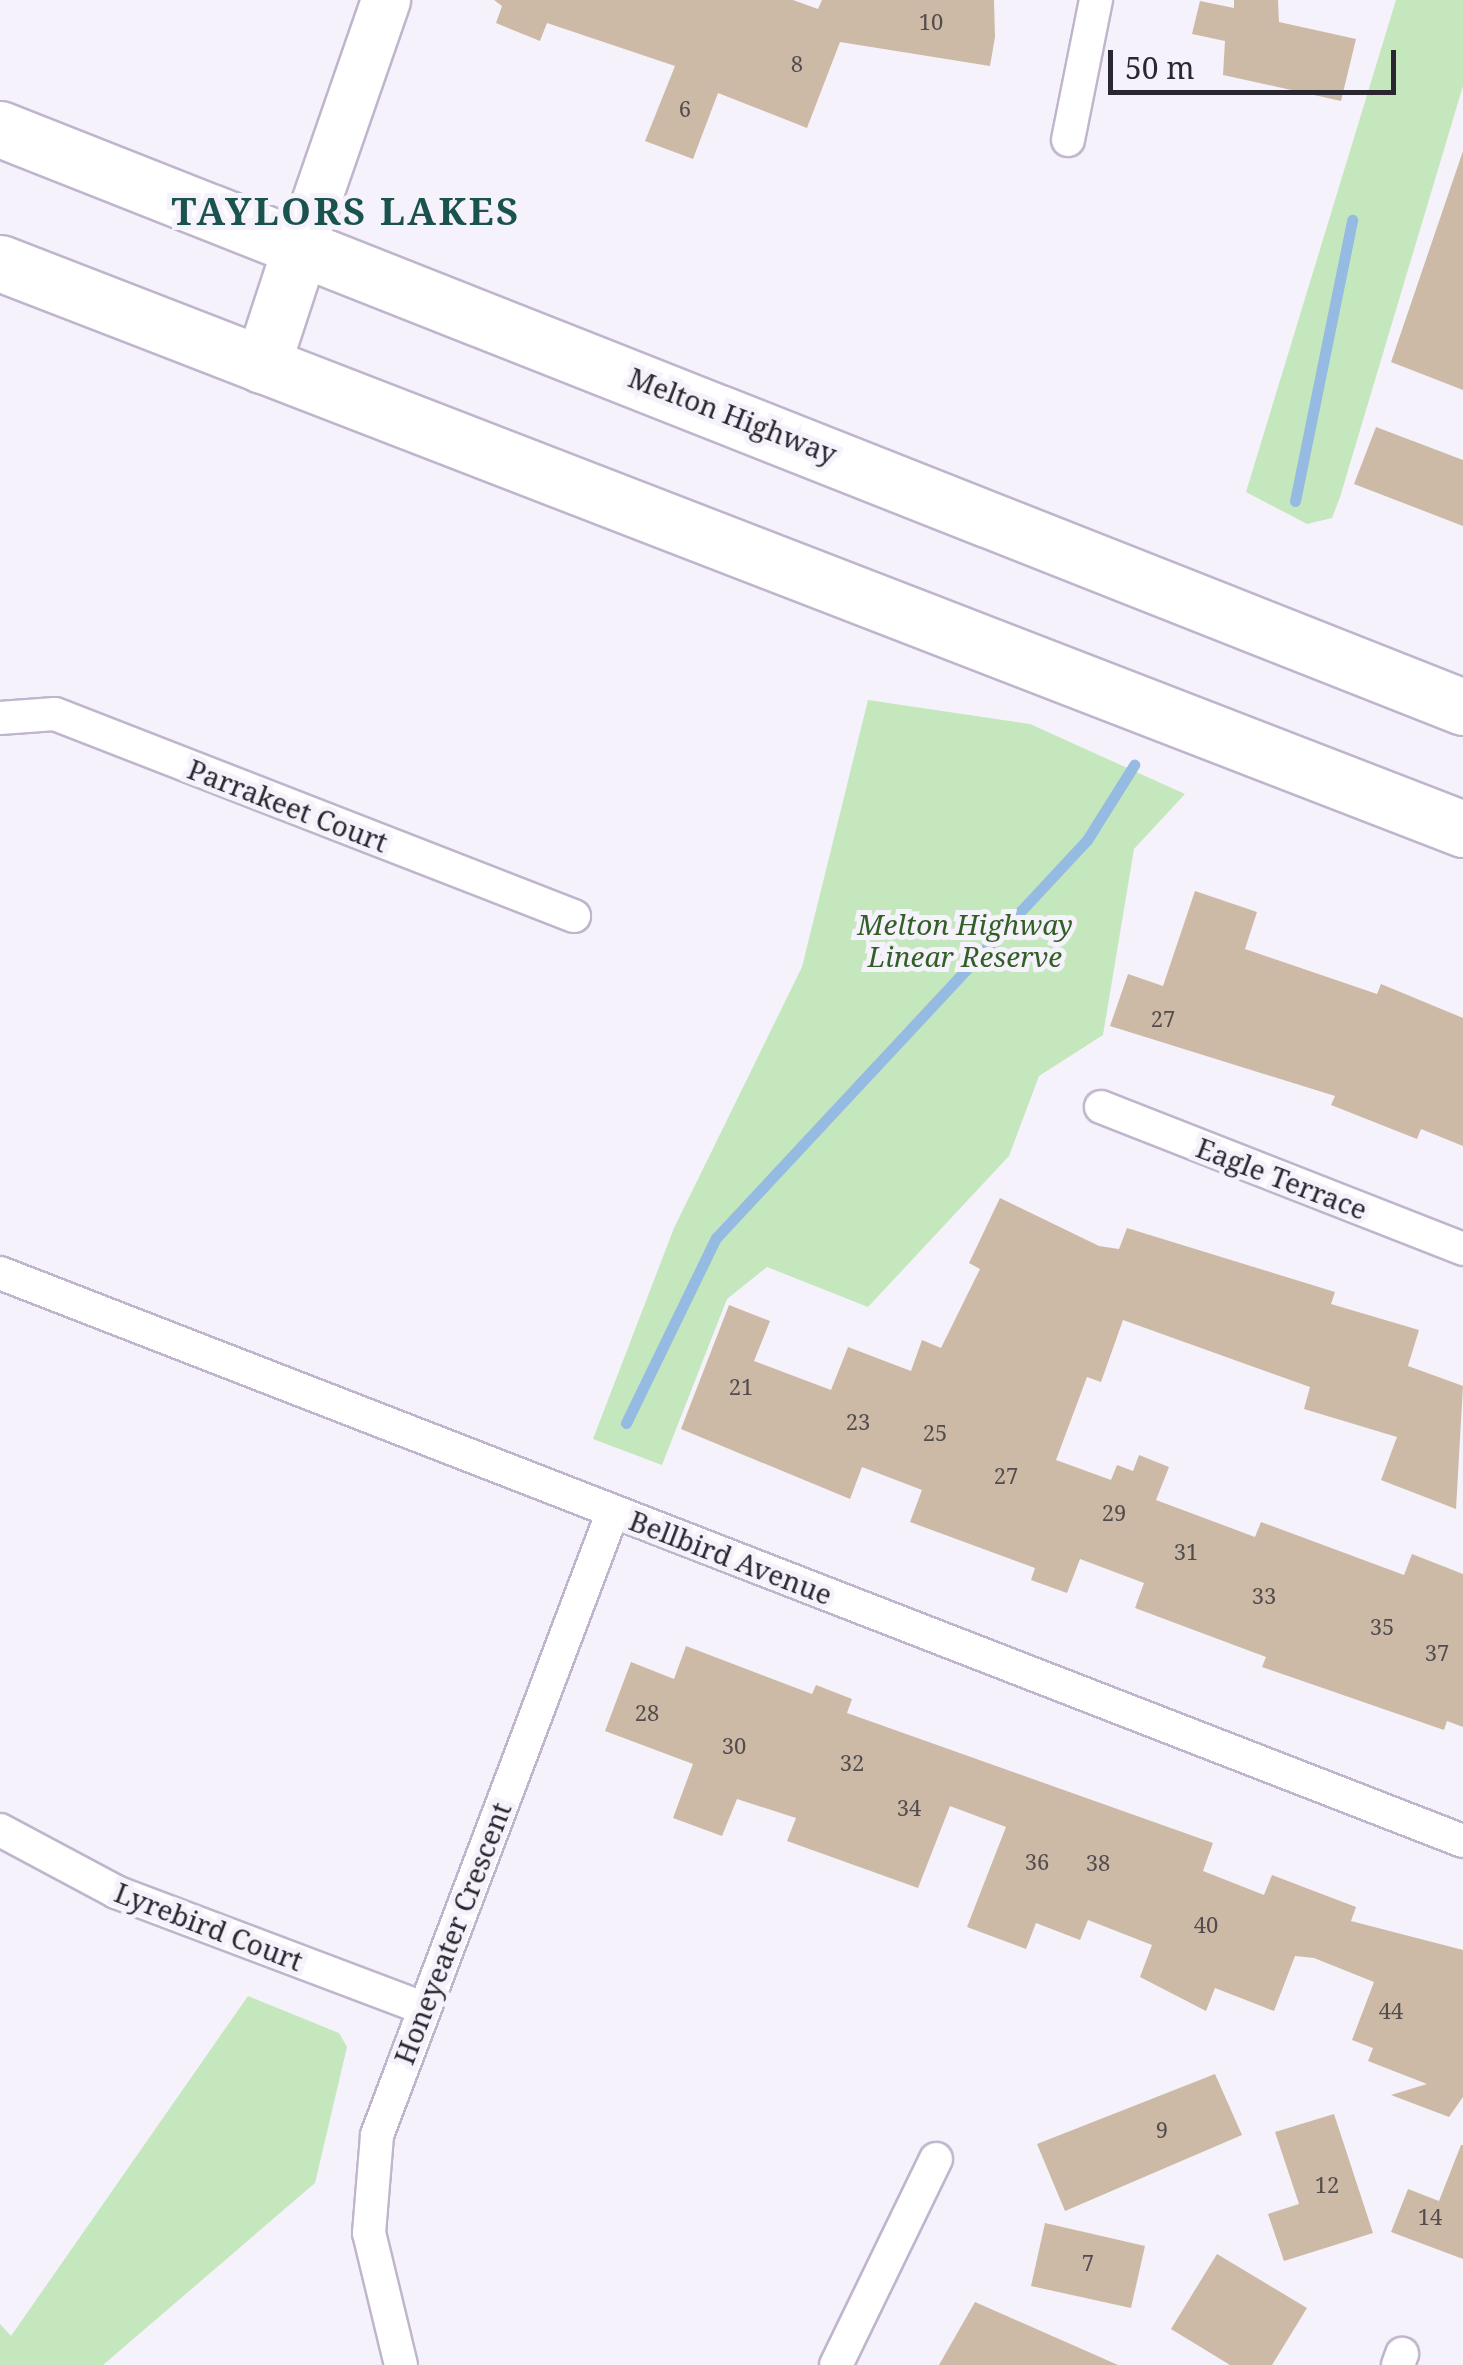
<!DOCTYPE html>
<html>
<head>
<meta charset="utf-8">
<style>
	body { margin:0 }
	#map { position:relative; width:1463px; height:2365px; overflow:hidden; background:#f6f2fb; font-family:"Noto Serif",serif }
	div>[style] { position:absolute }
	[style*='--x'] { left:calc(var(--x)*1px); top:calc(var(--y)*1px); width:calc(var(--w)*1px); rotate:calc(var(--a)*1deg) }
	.green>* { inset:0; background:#c5e7bd }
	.stream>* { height:11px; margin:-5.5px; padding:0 5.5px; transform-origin:5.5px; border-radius:5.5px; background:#96bbe3 }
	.building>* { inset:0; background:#ccbaa6 }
	.roads { filter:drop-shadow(2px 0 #bfb5cc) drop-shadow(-2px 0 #bfb5cc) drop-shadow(0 2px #bfb5cc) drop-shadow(0 -2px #bfb5cc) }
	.street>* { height:32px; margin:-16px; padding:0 16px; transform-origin:16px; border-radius:16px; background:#fff }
	.secondary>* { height:48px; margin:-24px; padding:0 24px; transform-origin:24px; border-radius:24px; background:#fff }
	.highway>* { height:55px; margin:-27.5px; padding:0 27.5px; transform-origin:27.5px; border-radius:27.5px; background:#fff }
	span { translate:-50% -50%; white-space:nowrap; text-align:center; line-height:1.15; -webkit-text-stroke:10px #f6f2fb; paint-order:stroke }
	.number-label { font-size:22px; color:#534c4e }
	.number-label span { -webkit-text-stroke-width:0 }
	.street-label { font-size:28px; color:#2b2730 }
	.park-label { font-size:28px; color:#325f26; font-style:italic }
	.district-label { font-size:38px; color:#1a534d; font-weight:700; letter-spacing:2.5px }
	.scale { position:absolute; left:1108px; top:50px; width:288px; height:45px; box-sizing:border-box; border:5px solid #2b2730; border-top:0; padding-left:12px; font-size:30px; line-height:35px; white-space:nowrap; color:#2b2730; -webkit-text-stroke:8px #f6f2fb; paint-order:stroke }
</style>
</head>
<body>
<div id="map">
	<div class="green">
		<i style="clip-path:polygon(1396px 0,1463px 0,1463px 86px,1340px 497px,1332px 518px,1307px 524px,1246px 492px)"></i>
		<i style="clip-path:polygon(868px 700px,1030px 724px,1185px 794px,1134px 849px,1103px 1035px,1039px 1076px,1009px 1156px,868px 1307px,767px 1267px,727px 1299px,662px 1465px,593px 1439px,674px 1228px,802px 967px)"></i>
		<i style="clip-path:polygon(248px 1996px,339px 2033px,347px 2047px,315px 2183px,103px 2365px,0 2365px,0 2324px,11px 2336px)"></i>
	</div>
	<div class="stream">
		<i style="--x:1295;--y:501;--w:287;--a:-78.5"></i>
		<i style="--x:626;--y:1423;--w:206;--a:-64.1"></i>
		<i style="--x:716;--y:1238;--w:544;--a:-47.01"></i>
		<i style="--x:1087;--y:840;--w:89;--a:-57.9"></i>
	</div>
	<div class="building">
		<i style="clip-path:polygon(494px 0,793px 0,818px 9px,822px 0,994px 0,995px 37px,990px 66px,840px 42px,807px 128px,718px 93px,693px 159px,645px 141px,675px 66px,547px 23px,540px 41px,496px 23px,502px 6px)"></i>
		<i style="clip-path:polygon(1234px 0,1278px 0,1279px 22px,1356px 39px,1341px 101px,1223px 75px,1225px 41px,1192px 34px,1200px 1px,1234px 8px)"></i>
		<i style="clip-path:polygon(1463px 151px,1463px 390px,1391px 362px)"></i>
		<i style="clip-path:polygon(1376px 427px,1463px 460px,1463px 526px,1354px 484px)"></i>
		<i style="clip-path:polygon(1195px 891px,1257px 912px,1245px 949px,1377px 994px,1381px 984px,1463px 1018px,1463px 1146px,1421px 1129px,1417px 1139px,1331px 1105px,1335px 1096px,1110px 1026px,1128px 974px,1163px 986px)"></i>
		<i style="clip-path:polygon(1000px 1198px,1099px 1246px,1119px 1249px,1127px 1228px,1335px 1292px,1331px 1304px,1419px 1330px,1408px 1366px,1463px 1386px,1456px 1509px,1381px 1480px,1397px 1437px,1304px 1409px,1310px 1387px,1123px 1320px,1101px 1382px,1087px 1377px,1056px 1460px,1111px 1480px,1117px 1465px,1133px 1471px,1139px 1455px,1169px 1467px,1156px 1500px,1255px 1537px,1261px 1522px,1404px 1575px,1412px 1554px,1463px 1574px,1463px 1727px,1447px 1721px,1444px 1730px,1262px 1667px,1266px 1657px,1135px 1608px,1144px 1583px,1080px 1559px,1067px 1593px,1031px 1580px,1035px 1568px,910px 1522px,922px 1490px,862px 1467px,850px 1499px,681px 1429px,729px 1305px,770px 1321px,754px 1361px,831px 1390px,848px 1347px,911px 1371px,922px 1340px,941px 1348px,980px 1269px,969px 1263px)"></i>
		<i style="clip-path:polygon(686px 1646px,812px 1694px,816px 1685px,852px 1699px,847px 1713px,1213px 1843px,1203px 1871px,1264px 1895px,1272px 1875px,1356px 1907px,1351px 1921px,1463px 1950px,1463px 2097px,1449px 2117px,1391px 2095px,1427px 2084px,1368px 2061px,1373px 2048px,1352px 2040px,1374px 1982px,1314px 1958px,1295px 1956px,1274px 2011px,1215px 1988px,1206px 2011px,1140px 1977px,1152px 1945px,1088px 1920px,1080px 1940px,1036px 1923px,1026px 1949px,967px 1927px,1006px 1827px,950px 1806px,918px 1888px,787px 1841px,796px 1818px,737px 1799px,722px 1836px,673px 1818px,693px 1764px,605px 1731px,631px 1662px,674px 1679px)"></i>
		<i style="clip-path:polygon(1215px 2074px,1242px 2135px,1065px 2211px,1037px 2144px)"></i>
		<i style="clip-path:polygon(1334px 2114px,1373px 2233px,1284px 2261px,1268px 2214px,1299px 2204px,1275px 2132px)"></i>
		<i style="clip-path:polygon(1461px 2145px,1463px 2145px,1463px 2259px,1391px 2232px,1408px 2189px,1439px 2201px)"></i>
		<i style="clip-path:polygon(1045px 2223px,1145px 2246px,1131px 2308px,1031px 2286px)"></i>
		<i style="clip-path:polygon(1217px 2254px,1307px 2308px,1272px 2365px,1230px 2365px,1171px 2329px)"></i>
		<i style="clip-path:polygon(975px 2302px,1118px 2365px,939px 2365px)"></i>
	</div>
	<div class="roads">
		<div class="street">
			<i style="--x:1068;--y:140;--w:143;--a:-78.7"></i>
			<i style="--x:0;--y:718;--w:55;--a:-4.2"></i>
			<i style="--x:55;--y:714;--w:557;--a:21.27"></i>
			<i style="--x:1101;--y:1107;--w:389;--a:21.4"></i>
			<i style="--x:0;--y:1273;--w:1569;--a:21.22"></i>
			<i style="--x:0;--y:1830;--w:132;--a:28.1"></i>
			<i style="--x:116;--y:1892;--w:328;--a:20.7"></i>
			<i style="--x:401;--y:2365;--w:136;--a:-103.6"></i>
			<i style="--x:369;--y:2233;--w:98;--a:-85.3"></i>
			<i style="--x:377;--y:2135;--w:667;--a:-69.28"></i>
			<i style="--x:836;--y:2365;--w:229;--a:-64.1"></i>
			<i style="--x:1398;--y:2365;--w:12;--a:-70"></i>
		</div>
		<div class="secondary">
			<i style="--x:301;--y:246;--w:260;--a:-70.9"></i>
		</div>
		<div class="highway">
			<i style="--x:0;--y:129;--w:1573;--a:21.56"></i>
			<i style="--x:0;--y:263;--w:1569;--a:21.15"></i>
			<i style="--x:262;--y:365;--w:125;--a:-71.9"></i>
		</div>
	</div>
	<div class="number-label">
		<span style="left:931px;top:22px">10</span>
		<span style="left:797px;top:64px">8</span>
		<span style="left:685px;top:109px">6</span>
		<span style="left:1163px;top:1019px">27</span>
		<span style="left:741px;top:1387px">21</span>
		<span style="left:858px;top:1422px">23</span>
		<span style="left:935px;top:1433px">25</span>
		<span style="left:1006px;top:1476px">27</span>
		<span style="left:1114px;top:1513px">29</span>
		<span style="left:1186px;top:1552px">31</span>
		<span style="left:1264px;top:1596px">33</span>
		<span style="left:1382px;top:1627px">35</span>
		<span style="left:1437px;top:1653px">37</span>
		<span style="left:647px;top:1713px">28</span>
		<span style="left:734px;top:1746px">30</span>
		<span style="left:852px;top:1763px">32</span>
		<span style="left:909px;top:1808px">34</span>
		<span style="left:1037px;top:1862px">36</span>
		<span style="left:1098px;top:1863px">38</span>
		<span style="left:1206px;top:1925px">40</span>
		<span style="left:1391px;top:2011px">44</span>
		<span style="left:1162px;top:2130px">9</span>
		<span style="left:1327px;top:2185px">12</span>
		<span style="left:1430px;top:2217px">14</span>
		<span style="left:1088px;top:2263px">7</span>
	</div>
	<div class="street-label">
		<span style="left:733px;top:415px;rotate:21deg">Melton Highway</span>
		<span style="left:288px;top:805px;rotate:21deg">Parrakeet Court</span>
		<span style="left:1282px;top:1178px;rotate:21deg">Eagle Terrace</span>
		<span style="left:731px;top:1557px;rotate:21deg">Bellbird Avenue</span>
		<span style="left:209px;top:1926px;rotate:21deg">Lyrebird Court</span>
		<span style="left:452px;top:1933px;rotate:-69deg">Honeyeater Crescent</span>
	</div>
	<div class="park-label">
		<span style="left:965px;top:940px">Melton Highway<br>Linear Reserve</span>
	</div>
	<div class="district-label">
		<span style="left:346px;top:211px">TAYLORS LAKES</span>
	</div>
	<div class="scale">50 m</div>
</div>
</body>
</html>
